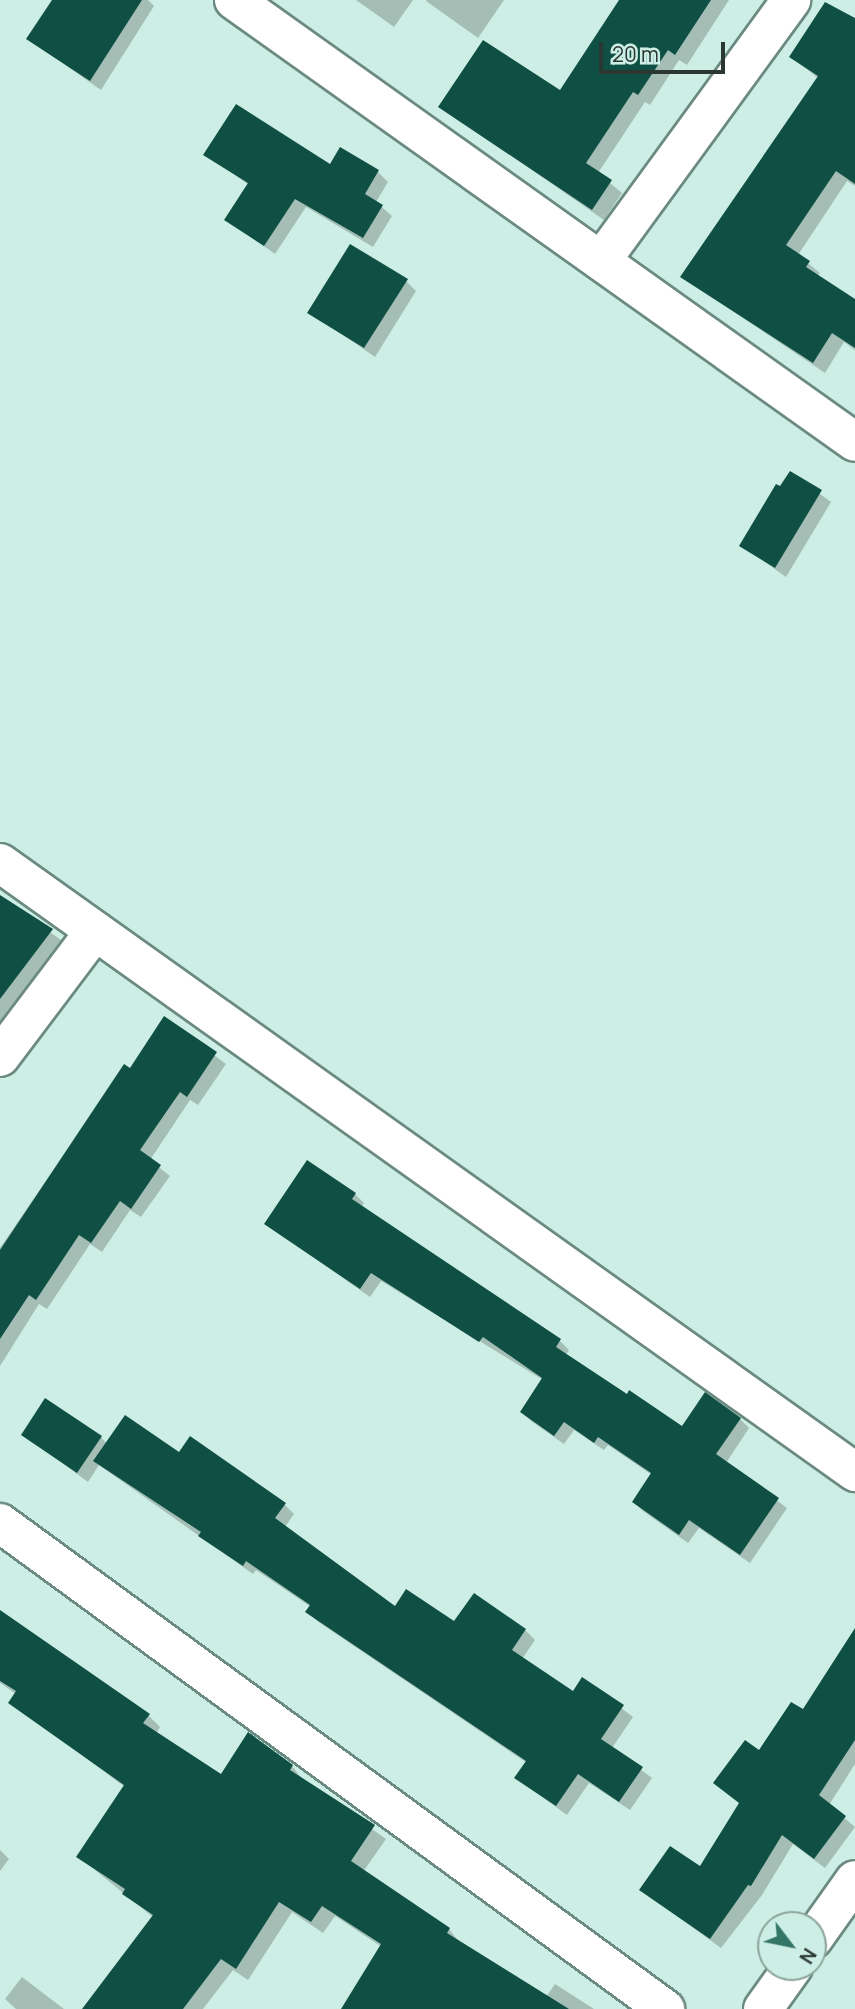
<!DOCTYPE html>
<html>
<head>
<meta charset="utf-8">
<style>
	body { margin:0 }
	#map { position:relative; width:855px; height:2009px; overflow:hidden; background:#cdeee4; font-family:Manrope,sans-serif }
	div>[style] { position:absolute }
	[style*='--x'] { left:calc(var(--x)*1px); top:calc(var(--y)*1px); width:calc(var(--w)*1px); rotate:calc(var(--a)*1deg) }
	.shadow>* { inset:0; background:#0003 }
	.building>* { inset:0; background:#105044 }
	.roads { filter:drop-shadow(2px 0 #6b8a81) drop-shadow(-2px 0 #6b8a81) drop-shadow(0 2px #6b8a81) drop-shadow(0 -2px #6b8a81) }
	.street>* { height:38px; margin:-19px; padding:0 19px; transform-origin:19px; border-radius:19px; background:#fff }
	span { translate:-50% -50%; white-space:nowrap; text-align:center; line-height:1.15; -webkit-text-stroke:7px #cdeee4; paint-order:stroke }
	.north { position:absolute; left:757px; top:1911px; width:70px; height:70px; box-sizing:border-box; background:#cdeee4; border:2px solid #8ca59d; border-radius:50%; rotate:122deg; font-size:19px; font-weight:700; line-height:28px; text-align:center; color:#2a3733 }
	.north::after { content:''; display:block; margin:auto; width:24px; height:32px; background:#337566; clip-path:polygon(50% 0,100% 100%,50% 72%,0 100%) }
	.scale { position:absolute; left:599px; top:42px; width:126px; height:32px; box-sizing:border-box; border:4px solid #2a3733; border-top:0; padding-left:9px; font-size:21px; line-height:24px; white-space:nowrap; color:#2a3733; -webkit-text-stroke:5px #cdeee4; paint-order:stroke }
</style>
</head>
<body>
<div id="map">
	<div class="shadow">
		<i style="clip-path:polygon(54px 0,148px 0,154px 6px,101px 90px,28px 39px)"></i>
		<i style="clip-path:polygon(356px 0,413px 0,394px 27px)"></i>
		<i style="clip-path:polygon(504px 0,478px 38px,426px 1px,427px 0)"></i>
		<i style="clip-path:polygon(622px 0,729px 0,687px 65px,679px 60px,650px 105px,645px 102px,598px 173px,622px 193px,604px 220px,441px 107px,560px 93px)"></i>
		<i style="clip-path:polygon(855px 20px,855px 186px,847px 181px,798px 255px,820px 273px,817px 276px,855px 301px,855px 350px,844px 342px,825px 373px,682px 277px,818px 78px,791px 57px)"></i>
		<i style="clip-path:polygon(205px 154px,378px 172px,388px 182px,376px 202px,392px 216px,373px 247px,306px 207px,275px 254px,227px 220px,249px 185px)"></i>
		<i style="clip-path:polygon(406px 281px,416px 291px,375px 357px,310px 312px)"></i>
		<i style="clip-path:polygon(791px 473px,831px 502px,786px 577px,741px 545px)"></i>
		<i style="clip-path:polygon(0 897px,61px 940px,1px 1022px,0 1022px)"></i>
		<i style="clip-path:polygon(165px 1019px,226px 1064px,198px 1105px,190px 1100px,150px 1160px,170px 1176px,141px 1217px,130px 1210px,102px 1252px,90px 1244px,47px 1309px,39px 1304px,0 1366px,0 1248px,124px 1067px,130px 1071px)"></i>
		<i style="clip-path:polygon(355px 1194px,364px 1203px,361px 1208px,560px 1341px,569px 1350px,566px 1355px,628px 1396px,683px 1428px,740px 1419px,749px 1428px,726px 1463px,787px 1508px,750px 1563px,699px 1528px,688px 1543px,643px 1511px,634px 1502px,652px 1475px,608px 1445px,604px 1450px,574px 1430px,564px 1444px,531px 1421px,522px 1412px,543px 1380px,381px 1281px,370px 1297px,266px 1224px)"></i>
		<i style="clip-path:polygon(23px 1434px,101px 1437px,107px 1444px,179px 1454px,284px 1504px,294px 1514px,285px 1527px,395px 1608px,454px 1624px,525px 1630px,535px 1640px,522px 1659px,573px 1693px,583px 1679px,633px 1717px,612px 1748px,652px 1778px,630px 1810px,589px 1783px,567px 1815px,516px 1778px,527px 1763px,317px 1621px,307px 1611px,311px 1607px,256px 1570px,253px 1574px,99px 1465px,88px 1482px)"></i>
		<i style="clip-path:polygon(0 1613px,148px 1715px,160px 1727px,156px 1734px,221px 1777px,292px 1766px,303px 1780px,386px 1839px,363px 1872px,449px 1929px,460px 1943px,546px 1997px,555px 1984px,594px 2009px,343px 2009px,382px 1947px,335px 1916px,323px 1933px,292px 1912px,248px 1980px,233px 1970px,203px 2009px,84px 2009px,154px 1918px,79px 1857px,125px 1787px,10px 1702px,16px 1694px,0 1683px)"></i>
		<i style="clip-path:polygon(855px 1648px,855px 1764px,829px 1805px,855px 1827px,825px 1868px,793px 1844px,762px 1895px,721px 1948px,641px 1890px,701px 1869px,741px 1804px,716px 1783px,759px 1753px,803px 1712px)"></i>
		<i style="clip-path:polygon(0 1850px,9px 1859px,0 1871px)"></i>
		<i style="clip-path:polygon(22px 1977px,64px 2009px,16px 2009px,5px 1999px)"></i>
	</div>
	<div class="building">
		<i style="clip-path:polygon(52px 0,142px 0,90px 81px,26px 39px)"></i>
		<i style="clip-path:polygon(619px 0,711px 0,675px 55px,668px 50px,638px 95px,633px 92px,586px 163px,612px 180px,592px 210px,438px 107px,483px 40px,560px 90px)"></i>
		<i style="clip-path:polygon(825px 2px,855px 18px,855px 184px,836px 171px,786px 245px,810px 261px,806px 267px,855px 299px,855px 348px,832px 333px,813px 363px,680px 277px,818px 76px,789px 57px)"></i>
		<i style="clip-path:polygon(236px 104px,330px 164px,340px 147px,379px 170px,365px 194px,383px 205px,363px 238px,295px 199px,264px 246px,224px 220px,248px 183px,203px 155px)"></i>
		<i style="clip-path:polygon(350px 244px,408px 279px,364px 348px,307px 313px)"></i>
		<i style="clip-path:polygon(790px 471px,822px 490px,775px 568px,739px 546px,776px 484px,780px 486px)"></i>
		<i style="clip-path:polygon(0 895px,53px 929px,0 999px)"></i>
		<i style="clip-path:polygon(164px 1016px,217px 1052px,187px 1097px,180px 1092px,140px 1150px,161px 1165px,131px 1209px,120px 1201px,91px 1243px,79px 1235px,36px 1300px,29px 1295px,0 1339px,0 1250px,124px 1064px,130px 1068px)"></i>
		<i style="clip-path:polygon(307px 1160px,356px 1193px,352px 1199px,561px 1339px,556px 1347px,627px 1394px,629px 1390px,682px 1426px,705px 1392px,741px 1418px,716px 1454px,779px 1498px,740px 1555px,689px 1520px,679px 1535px,632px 1502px,651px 1473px,598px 1437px,594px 1443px,564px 1422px,554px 1436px,520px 1412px,542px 1378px,483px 1337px,479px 1342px,371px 1273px,360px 1289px,264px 1224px)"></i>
		<i style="clip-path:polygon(45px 1398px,102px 1436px,77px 1473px,21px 1435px)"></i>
		<i style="clip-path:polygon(125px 1415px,179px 1452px,190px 1436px,286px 1503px,275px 1518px,395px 1606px,406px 1589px,454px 1621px,474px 1593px,526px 1629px,512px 1650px,573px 1691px,582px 1677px,624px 1705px,601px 1739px,643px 1767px,619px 1802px,578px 1774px,556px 1806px,514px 1778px,526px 1761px,305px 1612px,310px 1605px,246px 1561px,243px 1566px,198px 1536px,201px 1532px,93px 1461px)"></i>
		<i style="clip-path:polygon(0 1610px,150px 1714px,143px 1723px,221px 1774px,248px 1732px,293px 1765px,290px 1770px,375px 1825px,351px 1861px,450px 1928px,447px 1933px,569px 2009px,341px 2009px,381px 1944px,322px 1906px,311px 1922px,279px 1902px,236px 1969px,221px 1959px,183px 2009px,82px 2009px,153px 1915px,122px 1894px,125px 1889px,76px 1857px,124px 1785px,8px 1703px,16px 1691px,0 1681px)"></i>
		<i style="clip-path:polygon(855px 1628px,855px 1740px,819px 1795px,846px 1816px,814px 1859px,782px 1835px,751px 1886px,748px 1885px,710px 1939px,639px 1890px,670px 1846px,700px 1866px,739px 1803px,713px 1783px,745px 1740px,759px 1750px,791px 1702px,803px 1709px)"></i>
	</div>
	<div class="roads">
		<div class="street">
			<i style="--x:234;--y:0;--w:762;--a:35.44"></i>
			<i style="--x:601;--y:261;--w:323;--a:-53.9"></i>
			<i style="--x:0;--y:863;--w:1050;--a:35.46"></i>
			<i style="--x:0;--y:1057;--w:158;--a:-53"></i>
			<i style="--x:0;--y:1523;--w:824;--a:36.16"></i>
			<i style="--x:813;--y:1939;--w:72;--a:-54.6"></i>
			<i style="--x:763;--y:2009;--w:52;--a:-54.5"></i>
		</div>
	</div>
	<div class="north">N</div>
	<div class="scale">20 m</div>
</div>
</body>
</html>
